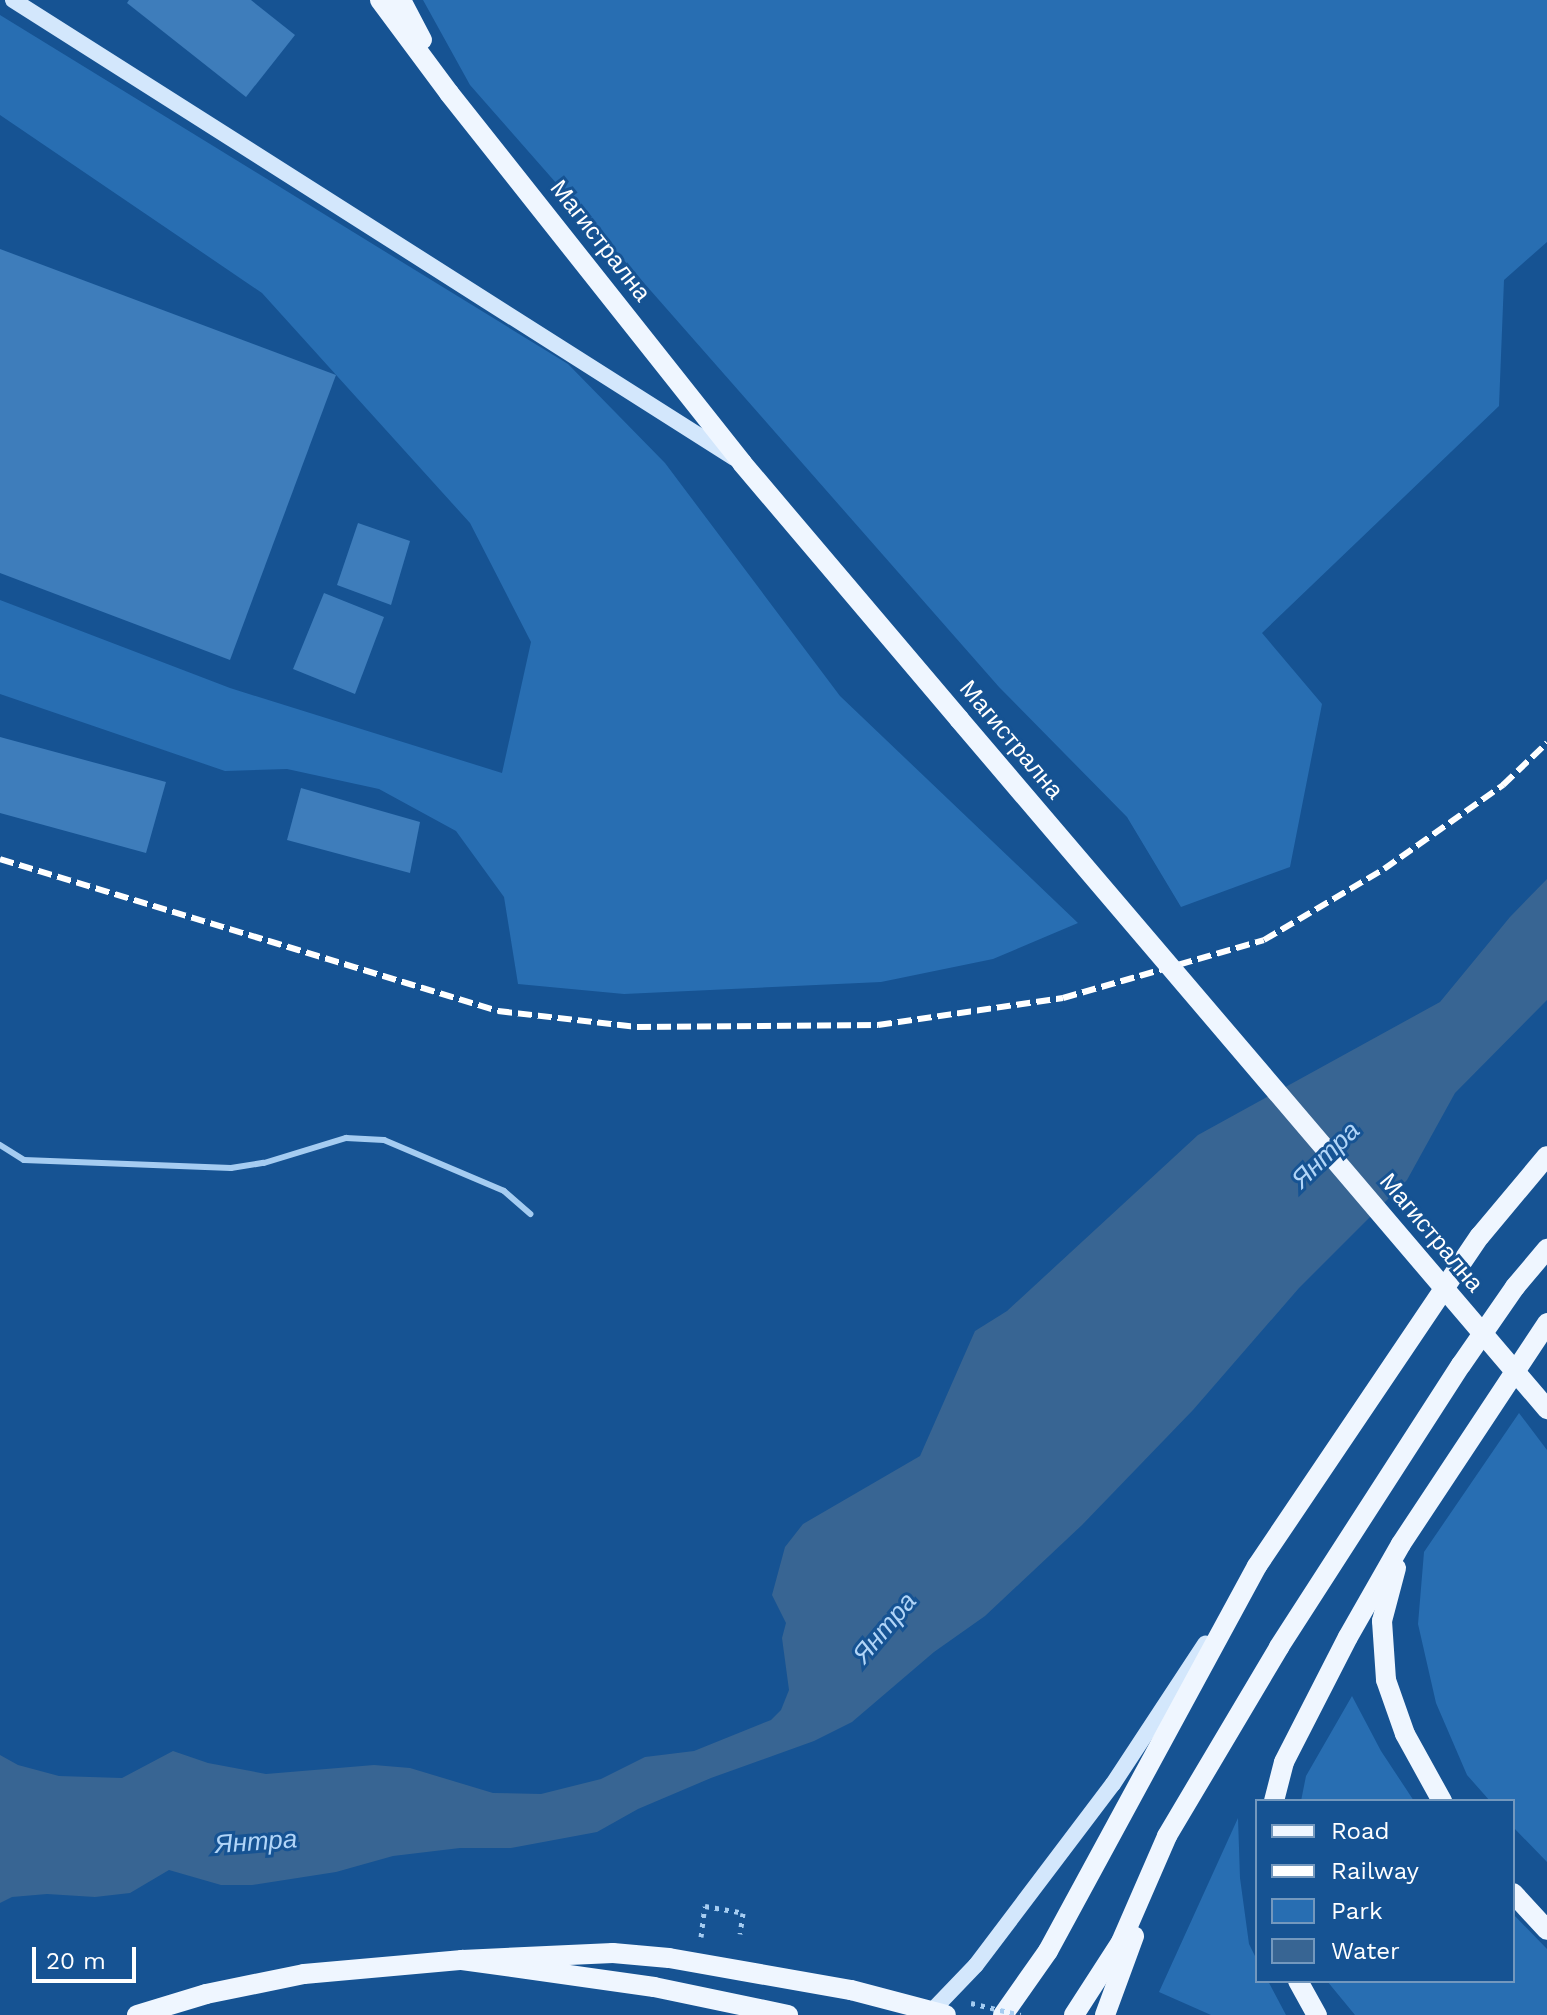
<!DOCTYPE html>
<html>
<head>
<meta charset="utf-8">
<style>
	body { margin:0 }
	#map { position:relative; width:1547px; height:2015px; overflow:hidden; background:#165393; font-family:"Work Sans",sans-serif }
	div>[style] { position:absolute }
	[style*='--x'] { left:calc(var(--x)*1px); top:calc(var(--y)*1px); width:calc(var(--w)*1px); rotate:calc(var(--a)*1deg) }
	.green>* { inset:0; background:#286eb2 }
	.water>* { inset:0; background:#386593 }
	.building>* { inset:0; background:#3e7dbb }
	.path>* { height:5px; margin-top:-2.5px; transform-origin:0; background:repeating-linear-gradient(90deg,#a5ccf1 0 4px,transparent 0 10px) }
	.lane>* { height:6px; margin:-3px; padding:0 3px; transform-origin:3px; border-radius:3px; background:#a5ccf1 }
	.secondary>* { height:16px; margin:-8px; padding:0 8px; transform-origin:8px; border-radius:8px; background:#d3e7fc }
	.primary>* { height:20px; margin:-10px; padding:0 10px; transform-origin:10px; border-radius:10px; background:#eff6ff }
	.rail>* { height:6px; margin-top:-3px; transform-origin:0; background:repeating-linear-gradient(90deg,#fff 0 14px,transparent 0 20px) }
	.path-bridge>* { height:5px; margin-top:-2.5px; transform-origin:0; background:repeating-linear-gradient(90deg,#a5ccf1 0 4px,transparent 0 10px) }
	.primary-bridge>* { height:20px; margin:-10px; padding:0 10px; transform-origin:10px; border-radius:10px; background:#eff6ff }
	span { translate:-50% -50%; white-space:nowrap; text-align:center; line-height:1.15; -webkit-text-stroke:6px #165393; paint-order:stroke }
	.street-label { font-size:24px; color:#fff }
	.water-label { font-size:26px; color:#b1d5f8; font-style:italic }
	.legend { position:absolute; left:1255px; top:1799px; width:260px; height:184px; box-sizing:border-box; background:#165393; border:2px solid #7398be; margin:0; padding:10px 14px; list-style:none; font-size:24px; color:#fff }
	.legend li { display:flex; align-items:center; gap:16px; height:40px }
	.legend b { width:40px; border:2px solid #7398be }
	.scale { position:absolute; left:32px; top:1947px; width:104px; height:36px; box-sizing:border-box; border:4px solid #fff; border-top:0; padding-left:10px; font-size:24px; line-height:28px; white-space:nowrap; color:#fff; -webkit-text-stroke:6px #165393; paint-order:stroke }
</style>
</head>
<body>
<div id="map">
	<div class="green">
		<i style="clip-path:polygon(423px 0,1547px 0,1547px 242px,1504px 280px,1499px 406px,1262px 633px,1322px 704px,1290px 867px,1181px 907px,1127px 817px,999px 687px,470px 85px)"></i>
		<i style="clip-path:polygon(0 15px,568px 364px,665px 463px,840px 696px,1078px 923px,993px 959px,881px 982px,624px 994px,518px 984px,504px 897px,456px 831px,379px 789px,287px 769px,225px 771px,0 694px,0 600px,230px 688px,502px 773px,531px 642px,470px 523px,262px 293px,0 115px)"></i>
		<i style="clip-path:polygon(1519px 1413px,1547px 1450px,1547px 1862px,1513px 1827px,1513px 1801px,1490px 1801px,1467px 1775px,1436px 1703px,1418px 1624px,1424px 1552px)"></i>
		<i style="clip-path:polygon(1352px 1696px,1381px 1751px,1414px 1801px,1301px 1801px,1306px 1776px)"></i>
		<i style="clip-path:polygon(1238px 1818px,1240px 1878px,1249px 1944px,1257px 1960px,1257px 1981px,1268px 1981px,1286px 2015px,1211px 2015px,1159px 1992px)"></i>
		<i style="clip-path:polygon(1513px 1914px,1547px 1949px,1547px 2015px,1355px 2015px,1327px 1981px,1513px 1981px)"></i>
	</div>
	<div class="water">
		<i style="clip-path:polygon(1547px 879px,1547px 1000px,1455px 1093px,1407px 1180px,1299px 1288px,1193px 1410px,1082px 1525px,985px 1616px,934px 1652px,852px 1722px,814px 1741px,711px 1778px,638px 1809px,597px 1832px,511px 1848px,460px 1848px,393px 1856px,336px 1872px,252px 1885px,221px 1885px,169px 1870px,130px 1893px,95px 1897px,47px 1894px,12px 1897px,0 1903px,0 1755px,18px 1765px,59px 1776px,122px 1778px,173px 1751px,208px 1763px,266px 1774px,374px 1765px,410px 1768px,493px 1793px,541px 1794px,601px 1779px,645px 1757px,694px 1751px,771px 1720px,781px 1710px,789px 1690px,782px 1638px,786px 1623px,772px 1595px,785px 1547px,803px 1524px,920px 1456px,975px 1331px,1007px 1311px,1198px 1135px,1440px 1002px,1510px 917px)"></i>
	</div>
	<div class="building">
		<i style="clip-path:polygon(129px 0,251px 0,295px 35px,246px 97px,127px 3px)"></i>
		<i style="clip-path:polygon(0 249px,336px 375px,230px 660px,0 573px)"></i>
		<i style="clip-path:polygon(358px 523px,410px 541px,391px 605px,337px 585px)"></i>
		<i style="clip-path:polygon(324px 593px,384px 617px,355px 694px,293px 669px)"></i>
		<i style="clip-path:polygon(0 737px,166px 782px,146px 853px,0 813px)"></i>
		<i style="clip-path:polygon(301px 788px,420px 822px,410px 873px,287px 840px)"></i>
	</div>
	<div class="path">
		<i style="--x:701;--y:1937;--w:31;--a:-83"></i>
		<i style="--x:705;--y:1906;--w:39;--a:10"></i>
		<i style="--x:743;--y:1913;--w:21;--a:98"></i>
	</div>
	<div class="lane">
		<i style="--x:0;--y:1145;--w:28;--a:32"></i>
		<i style="--x:24;--y:1160;--w:207;--a:2.2"></i>
		<i style="--x:231;--y:1168;--w:33;--a:-9"></i>
		<i style="--x:264;--y:1163;--w:86;--a:-17"></i>
		<i style="--x:346;--y:1138;--w:38;--a:3"></i>
		<i style="--x:384;--y:1140;--w:130;--a:23"></i>
		<i style="--x:504;--y:1191;--w:35;--a:41"></i>
	</div>
	<div class="secondary">
		<i style="--x:13;--y:0;--w:854;--a:32.42"></i>
		<i style="--x:928;--y:2015;--w:69;--a:-46.2"></i>
		<i style="--x:976;--y:1965;--w:227;--a:-52.9"></i>
		<i style="--x:1113;--y:1784;--w:168;--a:-56.7"></i>
	</div>
	<div class="primary">
		<i style="--x:380;--y:0;--w:116;--a:53.4"></i>
		<i style="--x:449;--y:93;--w:472;--a:51.6"></i>
		<i style="--x:742;--y:463;--w:336;--a:49.7"></i>
		<i style="--x:401;--y:0;--w:45;--a:62.3"></i>
		<i style="--x:1396;--y:1568;--w:55;--a:104.8"></i>
		<i style="--x:1382;--y:1621;--w:59;--a:86.1"></i>
		<i style="--x:1386;--y:1680;--w:57;--a:70.6"></i>
		<i style="--x:1405;--y:1734;--w:77;--a:61.1"></i>
		<i style="--x:1274;--y:1801;--w:40;--a:-75.6"></i>
		<i style="--x:1284;--y:1762;--w:140;--a:-62.9"></i>
		<i style="--x:1348;--y:1637;--w:107;--a:-60.3"></i>
		<i style="--x:1401;--y:1544;--w:265;--a:-56.5"></i>
		<i style="--x:1513;--y:1893;--w:50;--a:47.4"></i>
		<i style="--x:1298;--y:1981;--w:39;--a:61"></i>
		<i style="--x:137;--y:2015;--w:72;--a:-16.9"></i>
		<i style="--x:206;--y:1994;--w:100;--a:-11.5"></i>
		<i style="--x:304;--y:1974;--w:159;--a:-5.1"></i>
		<i style="--x:462;--y:1960;--w:194;--a:8"></i>
		<i style="--x:654;--y:1987;--w:137;--a:11.8"></i>
		<i style="--x:1003;--y:2015;--w:78;--a:-54.9"></i>
		<i style="--x:1048;--y:1951;--w:438;--a:-61.5"></i>
		<i style="--x:1257;--y:1566;--w:398;--a:-56"></i>
		<i style="--x:1480;--y:1236;--w:104;--a:-50.1"></i>
		<i style="--x:1074;--y:2015;--w:87;--a:-57.2"></i>
		<i style="--x:1121;--y:1942;--w:116;--a:-66.5"></i>
		<i style="--x:1167;--y:1836;--w:220;--a:-59.3"></i>
		<i style="--x:1279;--y:1647;--w:336;--a:-57.2"></i>
		<i style="--x:1461;--y:1365;--w:95;--a:-55.3"></i>
		<i style="--x:1515;--y:1287;--w:50;--a:-49.9"></i>
		<i style="--x:1105;--y:2015;--w:84;--a:-69.8"></i>
	</div>
	<div class="rail">
		<i style="--x:0;--y:859;--w:521;--a:16.97"></i>
		<i style="--x:498;--y:1011;--w:140;--a:6.6"></i>
		<i style="--x:637;--y:1027;--w:241;--a:-0.5"></i>
		<i style="--x:878;--y:1025;--w:187;--a:-8.3"></i>
		<i style="--x:1063;--y:998;--w:209;--a:-16.1"></i>
		<i style="--x:1264;--y:940;--w:139;--a:-30.6"></i>
		<i style="--x:1384;--y:869;--w:146;--a:-35.2"></i>
		<i style="--x:1503;--y:785;--w:61;--a:-43.7"></i>
	</div>
	<div class="path-bridge">
		<i style="--x:971;--y:2003;--w:51;--a:13.5"></i>
	</div>
	<div class="primary-bridge">
		<i style="--x:959;--y:719;--w:907;--a:49.56"></i>
		<i style="--x:462;--y:1960;--w:151;--a:-2.7"></i>
		<i style="--x:613;--y:1953;--w:56;--a:5.1"></i>
		<i style="--x:669;--y:1958;--w:185;--a:10"></i>
		<i style="--x:851;--y:1990;--w:98;--a:14.7"></i>
	</div>
	<div class="street-label">
		<span style="left:600px;top:241px;rotate:52deg">Магистрална</span>
		<span style="left:1011px;top:740px;rotate:50deg">Магистрална</span>
		<span style="left:1431px;top:1233px;rotate:50deg">Магистрална</span>
	</div>
	<div class="water-label">
		<span style="left:1326px;top:1155px;rotate:-44deg">Янтра</span>
		<span style="left:885px;top:1628px;rotate:-50deg">Янтра</span>
		<span style="left:256px;top:1842px;rotate:-4deg">Янтра</span>
	</div>
	<ul class="legend">
	<li><b style="height:10px;background:#eff6ff"></b>Road</li>
	<li><b style="height:10px;background:#fff"></b>Railway</li>
	<li><b style="height:22px;background:#286eb2"></b>Park</li>
	<li><b style="height:22px;background:#386593"></b>Water</li>
	</ul>
	<div class="scale">20 m</div>
</div>
</body>
</html>
